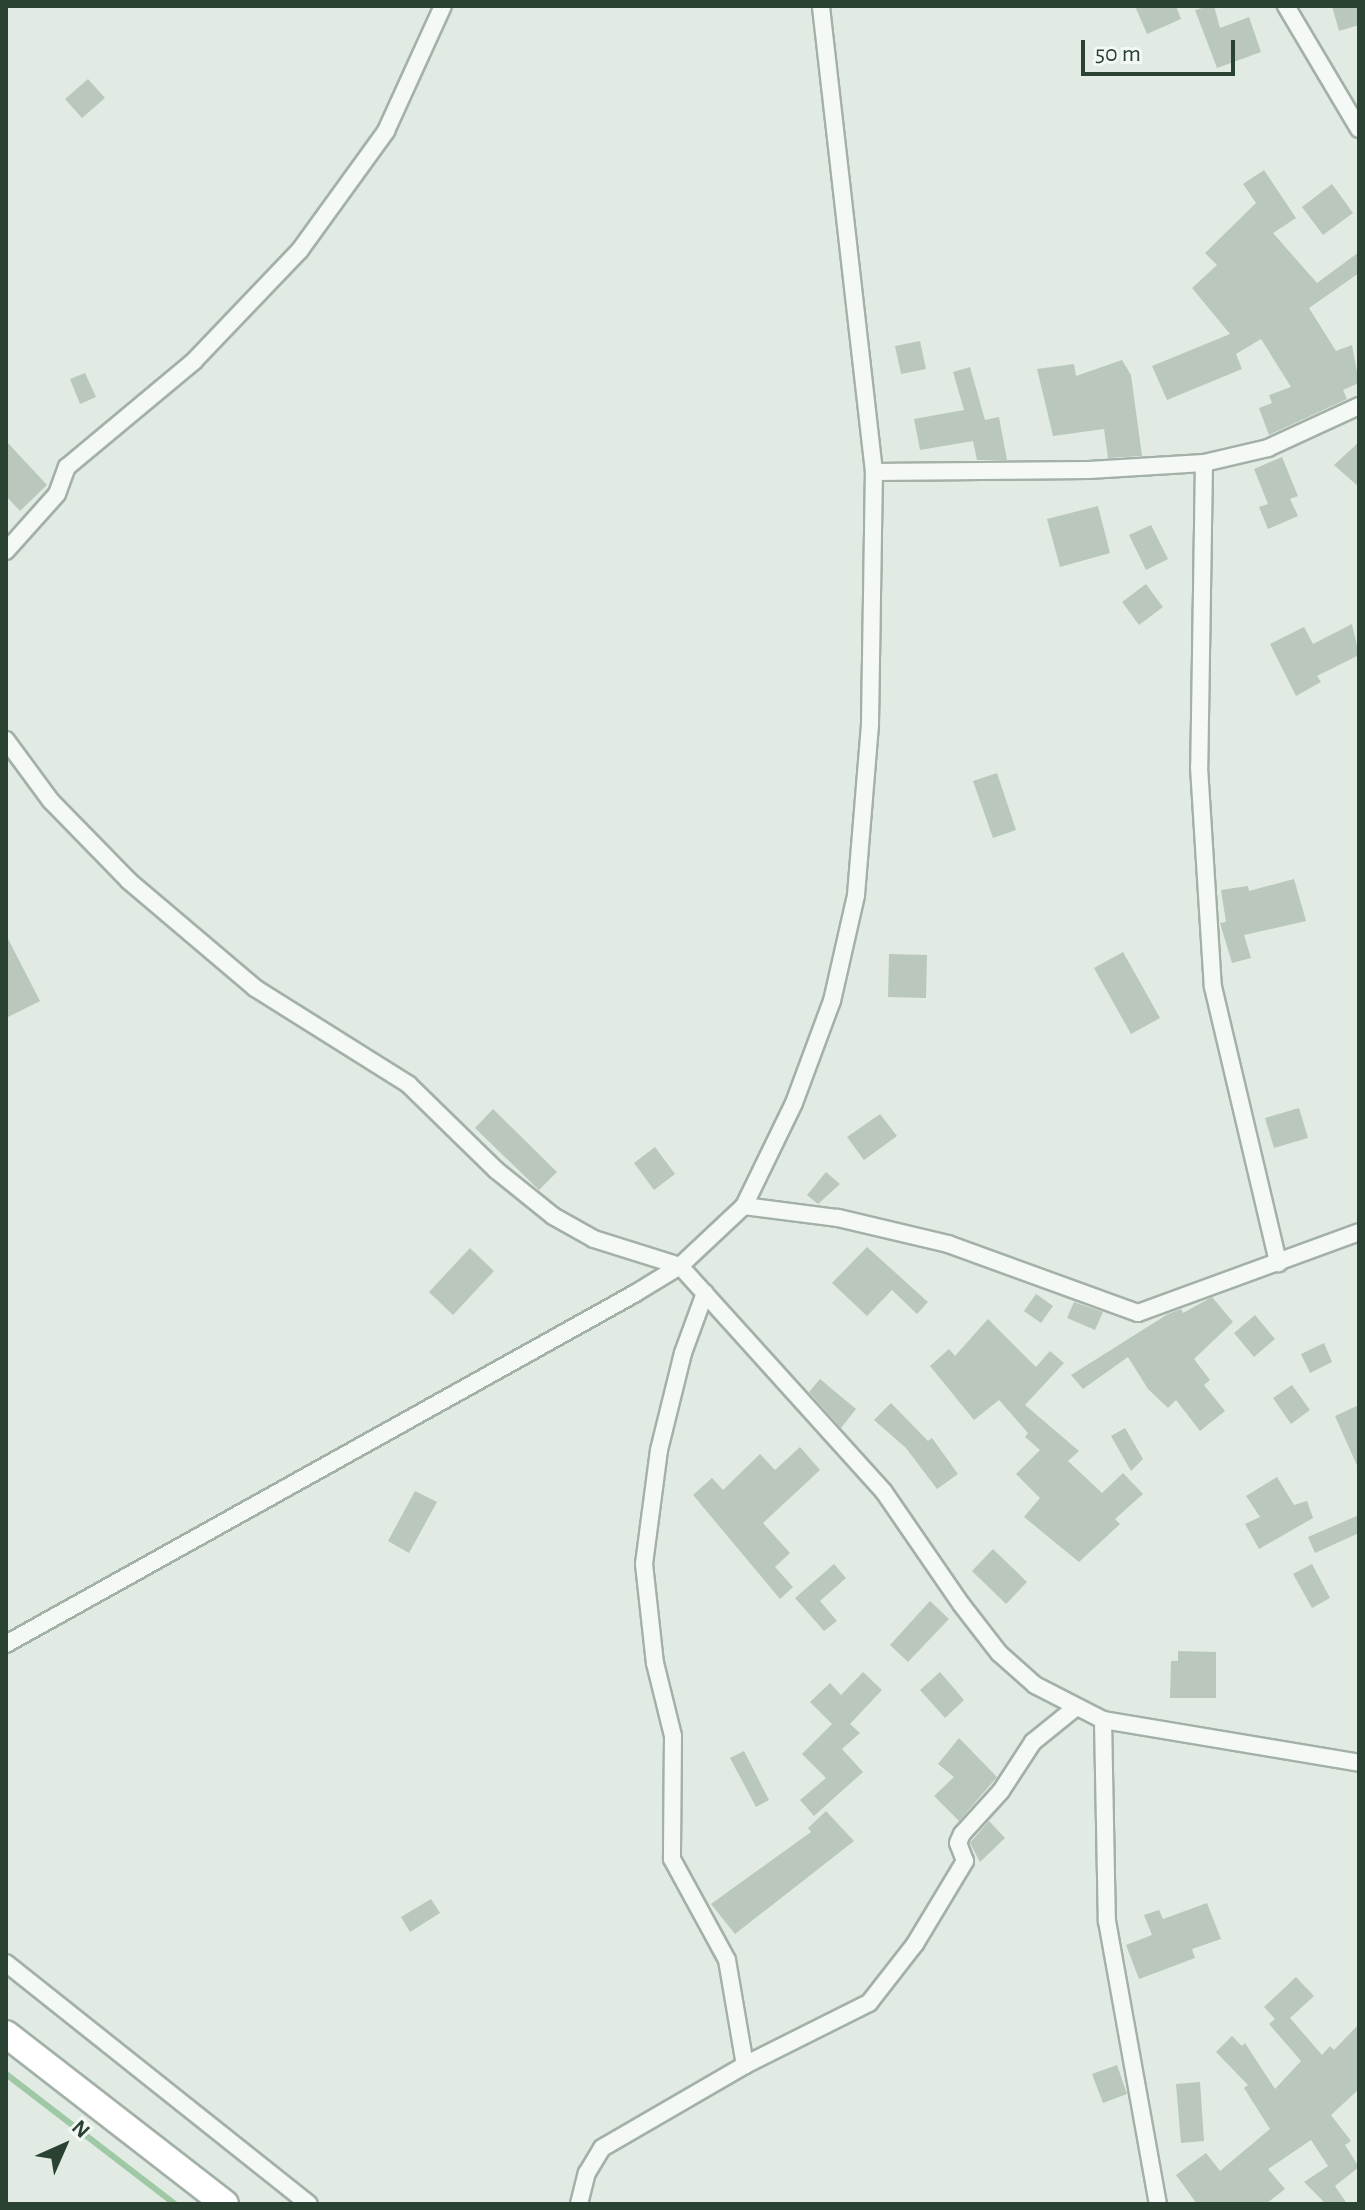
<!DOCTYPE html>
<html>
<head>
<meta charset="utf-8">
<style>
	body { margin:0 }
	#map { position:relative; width:1365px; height:2210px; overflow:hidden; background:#e2eae4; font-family:"Alegreya Sans",sans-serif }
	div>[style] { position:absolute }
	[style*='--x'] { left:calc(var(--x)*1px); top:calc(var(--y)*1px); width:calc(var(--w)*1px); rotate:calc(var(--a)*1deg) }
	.stream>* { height:6px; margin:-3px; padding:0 3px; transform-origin:3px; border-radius:3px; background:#9ec9a4 }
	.building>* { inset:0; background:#b9c7bd }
	.roads { filter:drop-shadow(2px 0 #a3b1a7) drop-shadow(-2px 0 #a3b1a7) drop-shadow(0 2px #a3b1a7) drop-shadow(0 -2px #a3b1a7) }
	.minor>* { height:16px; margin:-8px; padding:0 8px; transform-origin:8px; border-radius:8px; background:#f5f9f6 }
	.primary>* { height:26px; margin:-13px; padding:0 13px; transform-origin:13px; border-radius:13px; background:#fff }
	span { translate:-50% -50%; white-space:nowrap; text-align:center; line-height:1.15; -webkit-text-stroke:6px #f2f8f3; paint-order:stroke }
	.frame { position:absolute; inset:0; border:8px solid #2a4231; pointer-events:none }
	.north { position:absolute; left:24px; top:2106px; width:80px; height:80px; -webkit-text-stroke:6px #f2f8f3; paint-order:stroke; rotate:45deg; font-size:22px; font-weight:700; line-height:32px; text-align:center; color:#2a4231 }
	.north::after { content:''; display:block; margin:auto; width:28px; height:36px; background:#2a4231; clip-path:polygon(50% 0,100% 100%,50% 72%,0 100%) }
	.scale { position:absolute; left:1081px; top:40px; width:154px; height:36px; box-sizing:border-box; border:4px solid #2a4231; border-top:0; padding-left:10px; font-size:24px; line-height:28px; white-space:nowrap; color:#2a4231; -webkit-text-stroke:6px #f2f8f3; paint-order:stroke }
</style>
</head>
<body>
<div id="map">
	<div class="stream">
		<i style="--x:6;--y:2074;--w:213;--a:37.6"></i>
	</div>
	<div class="building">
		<i style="clip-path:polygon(1135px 6px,1176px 6px,1181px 19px,1147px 34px)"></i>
		<i style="clip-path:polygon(1209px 6px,1214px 6px,1220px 28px,1249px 17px,1261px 52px,1217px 68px,1195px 10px)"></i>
		<i style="clip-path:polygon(1332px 6px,1359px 6px,1359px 25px,1339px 31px)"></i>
		<i style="clip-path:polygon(88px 79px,105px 98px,82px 118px,65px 99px)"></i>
		<i style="clip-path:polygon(1264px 170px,1296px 218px,1273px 233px,1317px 283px,1359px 252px,1359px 273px,1309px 308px,1336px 351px,1352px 345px,1359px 383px,1343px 390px,1347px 399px,1269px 435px,1259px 408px,1272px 403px,1269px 395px,1291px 387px,1261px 339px,1236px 354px,1242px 369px,1167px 400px,1152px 366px,1230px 334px,1192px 288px,1217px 265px,1205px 253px,1256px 203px,1243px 184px)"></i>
		<i style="clip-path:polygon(1332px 184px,1353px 213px,1323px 235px,1302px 207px)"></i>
		<i style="clip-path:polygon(920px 341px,926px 369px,901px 374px,895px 346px)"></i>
		<i style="clip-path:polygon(1122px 360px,1131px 375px,1142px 456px,1108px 458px,1104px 429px,1053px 436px,1037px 369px,1074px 364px,1076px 376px)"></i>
		<i style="clip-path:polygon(970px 367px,985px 420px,999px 417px,1007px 460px,977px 460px,973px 441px,920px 450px,914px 419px,964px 410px,953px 372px)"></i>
		<i style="clip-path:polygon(85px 373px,96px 397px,80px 404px,70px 379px)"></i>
		<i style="clip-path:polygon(6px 441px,47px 485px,20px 511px,6px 496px)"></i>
		<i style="clip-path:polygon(1359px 442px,1359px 487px,1334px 465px)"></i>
		<i style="clip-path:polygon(1282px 457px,1298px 496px,1290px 499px,1298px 516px,1268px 529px,1259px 507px,1268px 504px,1254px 469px)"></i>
		<i style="clip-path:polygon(1098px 506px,1110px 553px,1060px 567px,1047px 519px)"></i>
		<i style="clip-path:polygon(1151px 525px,1168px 559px,1146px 570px,1129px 535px)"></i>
		<i style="clip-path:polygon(1146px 584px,1163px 607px,1139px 625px,1122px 602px)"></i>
		<i style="clip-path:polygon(1352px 624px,1359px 655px,1317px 676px,1321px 682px,1296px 696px,1270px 644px,1304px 627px,1313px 644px)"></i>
		<i style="clip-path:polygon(997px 773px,1016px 830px,993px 838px,973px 781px)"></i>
		<i style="clip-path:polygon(1294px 879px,1306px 921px,1244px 935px,1251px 958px,1232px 963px,1220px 923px,1226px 922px,1221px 890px,1248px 886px,1249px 891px)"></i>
		<i style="clip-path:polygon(6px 935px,40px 1001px,6px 1018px)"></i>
		<i style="clip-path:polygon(1123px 952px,1160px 1018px,1131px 1034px,1094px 968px)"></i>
		<i style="clip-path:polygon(889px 954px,927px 955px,926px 998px,888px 997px)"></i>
		<i style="clip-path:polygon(1299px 1108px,1308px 1138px,1274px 1148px,1265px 1118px)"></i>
		<i style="clip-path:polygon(493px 1109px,557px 1172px,539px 1190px,475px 1128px)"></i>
		<i style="clip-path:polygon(880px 1114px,897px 1136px,864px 1160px,847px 1137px)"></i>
		<i style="clip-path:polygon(655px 1147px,675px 1174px,654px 1190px,634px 1163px)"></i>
		<i style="clip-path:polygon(826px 1172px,840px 1184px,818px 1204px,807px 1195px)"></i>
		<i style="clip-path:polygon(867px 1247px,928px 1302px,917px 1314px,892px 1290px,867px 1316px,832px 1283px)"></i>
		<i style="clip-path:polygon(470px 1248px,494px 1271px,453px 1315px,429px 1292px)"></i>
		<i style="clip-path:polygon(1036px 1294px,1053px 1306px,1041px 1323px,1024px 1311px)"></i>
		<i style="clip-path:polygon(1212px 1297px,1233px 1322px,1194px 1359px,1210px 1380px,1204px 1385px,1225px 1411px,1200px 1431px,1176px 1400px,1168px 1408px,1148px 1389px,1128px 1357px,1083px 1389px,1071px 1375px,1168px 1314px,1181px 1309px,1183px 1313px)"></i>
		<i style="clip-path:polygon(1074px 1302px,1103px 1312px,1095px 1330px,1067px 1318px)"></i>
		<i style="clip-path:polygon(1255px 1315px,1275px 1339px,1254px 1357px,1234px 1333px)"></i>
		<i style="clip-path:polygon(988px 1319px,1036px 1367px,1050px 1351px,1064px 1363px,1025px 1405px,1079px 1451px,1068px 1461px,1102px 1493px,1123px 1473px,1143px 1494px,1115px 1519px,1120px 1524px,1079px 1562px,1024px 1517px,1040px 1498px,1016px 1474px,1040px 1450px,1025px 1437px,1028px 1433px,999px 1400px,974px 1420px,930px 1366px,949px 1349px,955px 1356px)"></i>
		<i style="clip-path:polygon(1324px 1343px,1332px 1362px,1310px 1373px,1301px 1354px)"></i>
		<i style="clip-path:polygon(820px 1379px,856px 1409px,841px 1428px,809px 1392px)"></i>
		<i style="clip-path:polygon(1292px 1385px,1310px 1410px,1291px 1424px,1273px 1398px)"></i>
		<i style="clip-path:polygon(891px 1403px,928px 1441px,932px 1438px,958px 1474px,937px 1489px,906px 1448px,874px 1420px)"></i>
		<i style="clip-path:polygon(1359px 1405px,1359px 1470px,1335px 1416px)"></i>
		<i style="clip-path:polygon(1125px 1428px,1143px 1459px,1131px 1471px,1111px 1436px)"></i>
		<i style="clip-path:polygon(800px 1447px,820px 1470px,763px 1523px,790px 1553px,775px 1567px,793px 1587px,780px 1599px,693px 1495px,712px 1478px,723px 1490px,760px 1454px,775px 1470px)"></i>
		<i style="clip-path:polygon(1277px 1477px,1294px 1505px,1307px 1501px,1313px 1518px,1259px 1549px,1245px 1524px,1260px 1517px,1246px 1496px)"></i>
		<i style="clip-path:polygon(415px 1491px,437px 1502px,409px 1553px,388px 1541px)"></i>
		<i style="clip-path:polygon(1359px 1515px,1359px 1533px,1315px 1553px,1308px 1537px)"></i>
		<i style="clip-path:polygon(993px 1549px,1027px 1582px,1006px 1604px,972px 1571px)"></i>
		<i style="clip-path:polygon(834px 1564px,846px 1578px,820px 1601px,837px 1621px,824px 1631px,795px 1598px)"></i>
		<i style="clip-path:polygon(1312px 1564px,1330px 1598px,1312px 1608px,1293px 1574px)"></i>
		<i style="clip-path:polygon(930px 1601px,949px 1619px,908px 1662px,890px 1645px)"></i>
		<i style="clip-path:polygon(1178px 1651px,1216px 1652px,1216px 1698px,1170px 1698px,1171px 1661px,1178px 1661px)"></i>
		<i style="clip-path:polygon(863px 1672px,882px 1690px,850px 1724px,860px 1733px,842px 1749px,863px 1772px,814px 1816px,800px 1800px,826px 1778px,802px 1754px,832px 1724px,810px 1702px,830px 1683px,841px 1695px)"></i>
		<i style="clip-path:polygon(940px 1672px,964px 1700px,945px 1718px,920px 1690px)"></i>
		<i style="clip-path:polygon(959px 1738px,997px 1777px,959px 1821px,934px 1796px,954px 1777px,938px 1764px)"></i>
		<i style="clip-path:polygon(744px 1751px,769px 1800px,756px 1807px,730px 1758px)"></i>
		<i style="clip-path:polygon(826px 1811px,854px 1841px,735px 1934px,711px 1904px,811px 1832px,808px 1828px)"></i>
		<i style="clip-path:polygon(989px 1821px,1005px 1838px,980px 1862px,970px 1843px)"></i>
		<i style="clip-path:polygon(431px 1899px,440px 1913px,410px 1932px,401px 1917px)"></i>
		<i style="clip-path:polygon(1207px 1903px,1221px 1939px,1192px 1949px,1195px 1958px,1139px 1979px,1126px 1945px,1152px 1935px,1144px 1915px,1159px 1910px,1163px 1919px)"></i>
		<i style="clip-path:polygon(1296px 1977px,1314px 1996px,1290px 2018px,1322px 2055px,1330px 2046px,1334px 2050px,1359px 2024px,1359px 2089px,1331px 2115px,1351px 2141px,1345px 2145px,1359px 2167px,1335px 2186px,1347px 2204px,1326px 2204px,1304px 2182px,1328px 2166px,1311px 2140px,1268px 2169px,1285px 2189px,1266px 2204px,1197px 2204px,1176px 2175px,1206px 2153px,1220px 2171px,1270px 2129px,1244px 2088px,1248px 2085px,1216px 2052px,1232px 2036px,1242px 2046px,1245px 2043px,1275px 2089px,1301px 2061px,1269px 2024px,1275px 2019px,1264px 2007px)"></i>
		<i style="clip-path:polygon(1117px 2065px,1127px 2094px,1103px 2103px,1092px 2074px)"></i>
		<i style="clip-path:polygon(1200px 2082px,1204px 2141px,1181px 2143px,1176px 2084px)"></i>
	</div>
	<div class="roads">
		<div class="minor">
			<i style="--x:1286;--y:6;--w:143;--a:59.3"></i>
			<i style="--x:1204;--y:463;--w:304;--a:90.9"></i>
			<i style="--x:1199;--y:767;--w:220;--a:86.4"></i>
			<i style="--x:1213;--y:987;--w:284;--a:76.7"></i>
			<i style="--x:874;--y:472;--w:215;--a:-0.5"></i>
			<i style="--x:1089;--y:470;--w:115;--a:-3.5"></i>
			<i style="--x:1204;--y:463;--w:66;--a:-13.2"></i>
			<i style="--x:1268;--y:448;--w:100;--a:-24.8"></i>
			<i style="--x:6;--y:551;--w:76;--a:-48.2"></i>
			<i style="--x:57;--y:494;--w:29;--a:-70"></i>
			<i style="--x:67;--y:467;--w:165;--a:-39.8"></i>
			<i style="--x:194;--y:361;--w:153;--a:-46.3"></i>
			<i style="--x:300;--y:250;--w:147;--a:-54.1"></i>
			<i style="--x:386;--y:131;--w:137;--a:-65.5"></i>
			<i style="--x:6;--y:740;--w:76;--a:53.6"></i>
			<i style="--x:51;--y:801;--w:112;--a:45.7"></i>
			<i style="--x:129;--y:881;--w:165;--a:40.3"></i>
			<i style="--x:255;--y:988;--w:181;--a:32.1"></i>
			<i style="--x:408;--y:1084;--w:123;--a:44.3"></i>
			<i style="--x:496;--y:1170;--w:73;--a:38.9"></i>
			<i style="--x:553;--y:1216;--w:47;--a:29.3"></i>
			<i style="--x:594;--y:1239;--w:90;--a:17.4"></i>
			<i style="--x:680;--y:1266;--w:304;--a:47.9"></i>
			<i style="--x:884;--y:1492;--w:136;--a:55.5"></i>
			<i style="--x:961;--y:1604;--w:62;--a:52.2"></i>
			<i style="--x:999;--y:1653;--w:48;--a:41.6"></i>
			<i style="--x:1035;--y:1685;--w:76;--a:27.2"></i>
			<i style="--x:1103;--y:1720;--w:260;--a:9.5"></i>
			<i style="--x:744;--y:1206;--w:95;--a:7.3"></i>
			<i style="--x:838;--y:1218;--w:113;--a:13.3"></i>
			<i style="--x:948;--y:1244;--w:202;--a:20"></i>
			<i style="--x:1138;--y:1313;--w:235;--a:-20.1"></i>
			<i style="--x:705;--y:1293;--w:64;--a:110.1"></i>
			<i style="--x:683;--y:1353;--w:100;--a:103.9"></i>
			<i style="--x:659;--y:1450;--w:115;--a:97.5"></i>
			<i style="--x:644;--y:1564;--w:100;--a:83.7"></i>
			<i style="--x:655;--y:1663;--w:75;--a:76.1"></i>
			<i style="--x:673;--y:1736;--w:123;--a:90.5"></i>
			<i style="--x:672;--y:1859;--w:115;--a:61.4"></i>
			<i style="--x:727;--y:1960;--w:107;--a:80.3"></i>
			<i style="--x:6;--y:1644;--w:719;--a:-29.13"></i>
			<i style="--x:634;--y:1294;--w:54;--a:-31.3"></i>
			<i style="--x:680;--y:1266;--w:88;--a:-43.2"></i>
			<i style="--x:744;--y:1206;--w:114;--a:-64.1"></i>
			<i style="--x:794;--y:1103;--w:109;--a:-69.6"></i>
			<i style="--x:832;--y:1001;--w:109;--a:-77.2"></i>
			<i style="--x:856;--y:895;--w:173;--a:-85.3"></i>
			<i style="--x:870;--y:723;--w:251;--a:-89.1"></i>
			<i style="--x:874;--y:472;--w:469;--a:-96.5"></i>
			<i style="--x:1103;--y:1720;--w:201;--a:88.9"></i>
			<i style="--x:1107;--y:1921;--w:288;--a:79.8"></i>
			<i style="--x:6;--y:1963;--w:387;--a:38.5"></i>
			<i style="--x:579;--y:2204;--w:32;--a:-76"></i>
			<i style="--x:587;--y:2173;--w:29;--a:-59"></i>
			<i style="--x:602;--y:2148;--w:165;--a:-30.1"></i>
			<i style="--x:745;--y:2065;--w:139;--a:-26.6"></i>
			<i style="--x:869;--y:2003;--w:75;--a:-52.1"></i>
			<i style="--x:915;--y:1944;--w:97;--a:-58.9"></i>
			<i style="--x:965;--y:1861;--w:19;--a:-111"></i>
			<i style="--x:958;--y:1843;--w:10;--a:-66"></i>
			<i style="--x:962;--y:1834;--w:58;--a:-47.8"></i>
			<i style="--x:1001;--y:1791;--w:59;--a:-56.9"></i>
			<i style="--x:1033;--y:1742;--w:54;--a:-39"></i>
		</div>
		<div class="primary">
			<i style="--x:6;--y:2034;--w:277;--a:37.8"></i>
		</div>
	</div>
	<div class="frame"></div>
	<div class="north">N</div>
	<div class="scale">50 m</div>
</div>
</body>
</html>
